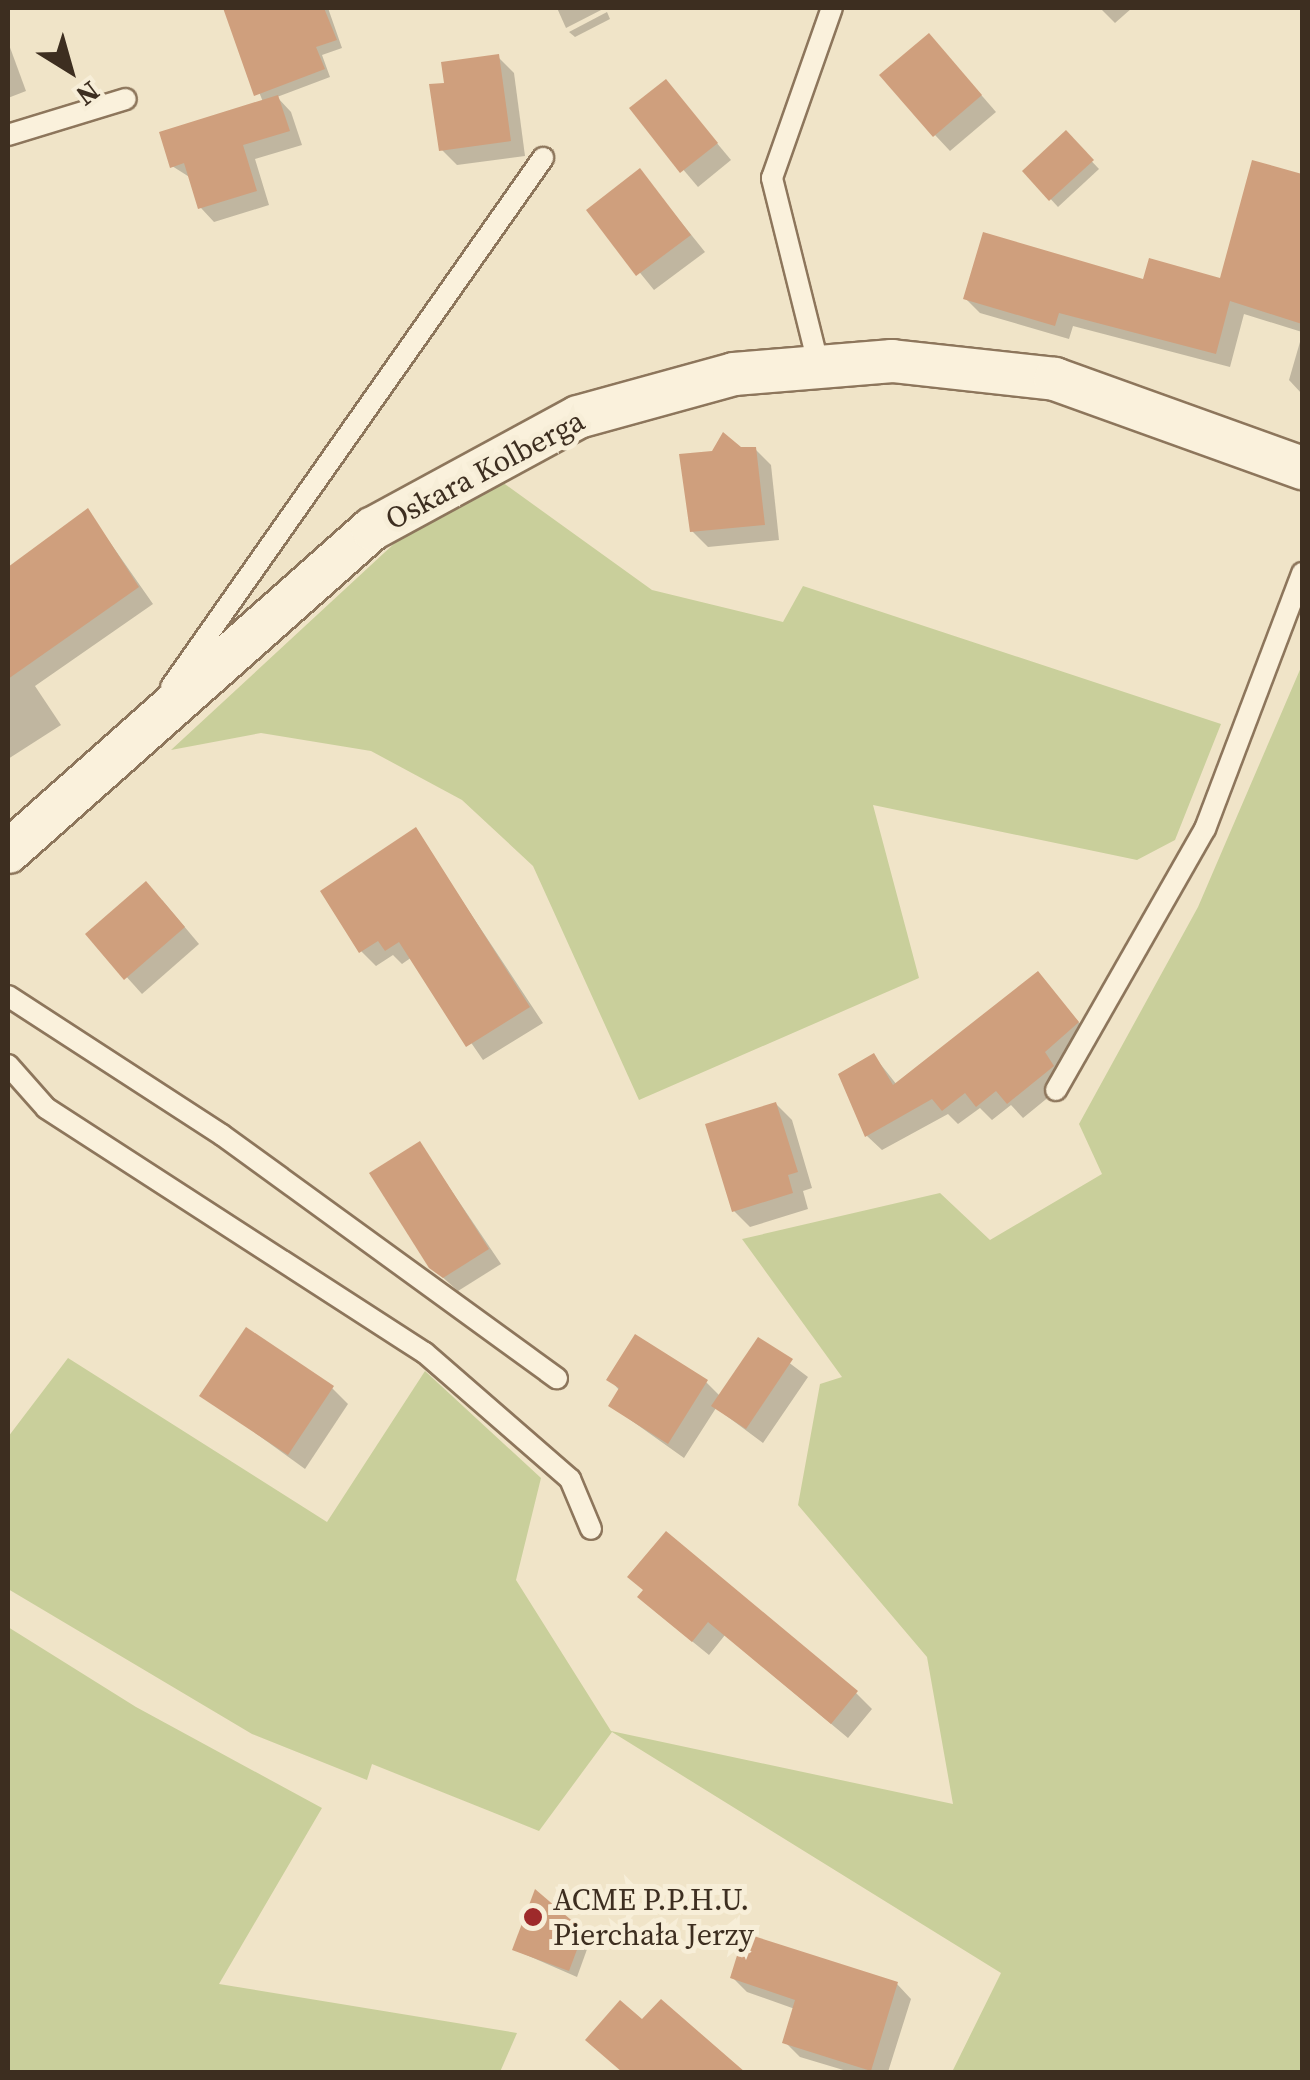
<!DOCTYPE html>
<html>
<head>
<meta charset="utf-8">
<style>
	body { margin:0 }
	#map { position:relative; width:1310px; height:2080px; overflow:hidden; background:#f0e4c8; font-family:"Source Serif 4",serif }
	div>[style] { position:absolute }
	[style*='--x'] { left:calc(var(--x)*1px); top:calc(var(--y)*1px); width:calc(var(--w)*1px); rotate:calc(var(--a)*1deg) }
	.green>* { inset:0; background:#c9cf9b }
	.shadow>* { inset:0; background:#0003 }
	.building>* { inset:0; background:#cf9f7d }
	.roads { filter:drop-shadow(2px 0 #8d765c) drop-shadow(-2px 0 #8d765c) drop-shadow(0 2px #8d765c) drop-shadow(0 -2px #8d765c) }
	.service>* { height:20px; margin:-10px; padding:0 10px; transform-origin:10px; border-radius:10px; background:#faf1dc }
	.minor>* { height:42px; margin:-21px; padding:0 21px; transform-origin:21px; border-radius:21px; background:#faf1dc }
	.dots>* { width:28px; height:28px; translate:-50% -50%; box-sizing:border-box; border:5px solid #f7eed8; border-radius:50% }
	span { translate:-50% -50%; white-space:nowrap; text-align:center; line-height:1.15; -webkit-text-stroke:10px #f7eed8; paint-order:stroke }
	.street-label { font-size:30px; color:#3d2e20 }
	.poi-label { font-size:30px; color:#3d2e20 }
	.left { translate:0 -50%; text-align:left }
	.frame { position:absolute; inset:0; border:10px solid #3d2e20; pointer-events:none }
	.north { position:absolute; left:20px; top:20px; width:100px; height:100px; -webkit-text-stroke:8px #f7eed8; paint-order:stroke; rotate:143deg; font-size:28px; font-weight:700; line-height:40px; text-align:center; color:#3d2e20 }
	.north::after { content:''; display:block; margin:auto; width:35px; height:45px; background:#3d2e20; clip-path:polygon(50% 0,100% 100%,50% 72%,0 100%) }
</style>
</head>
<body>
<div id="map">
	<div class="green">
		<i style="clip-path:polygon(502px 482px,652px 590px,783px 622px,803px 586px,1221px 724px,1175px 840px,1137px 860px,873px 805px,919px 978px,639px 1100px,533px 866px,462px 800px,371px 751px,261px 733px,171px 750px,397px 541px)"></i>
		<i style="clip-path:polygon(1302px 665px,1302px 2072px,952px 2072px,1001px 1973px,612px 1732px,539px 1831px,372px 1764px,367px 1780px,252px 1734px,8px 1589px,8px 1437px,68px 1358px,327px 1522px,425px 1371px,541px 1478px,516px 1580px,611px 1731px,953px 1804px,927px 1657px,798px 1505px,820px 1384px,842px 1377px,742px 1239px,940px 1193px,990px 1240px,1102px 1174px,1079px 1124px,1198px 907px)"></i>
		<i style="clip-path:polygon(8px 1627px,136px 1707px,322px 1808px,219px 1984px,517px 2033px,500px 2072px,8px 2072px)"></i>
	</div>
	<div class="shadow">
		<i style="clip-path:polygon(226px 8px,328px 8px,342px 48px,322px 55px,330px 77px,277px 97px,291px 112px,302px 145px,255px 159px,269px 205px,214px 222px,201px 208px,191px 178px,172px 166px,263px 102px)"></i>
		<i style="clip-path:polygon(557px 8px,605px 8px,566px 28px)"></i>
		<i style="clip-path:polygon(1100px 8px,1132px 8px,1115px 23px)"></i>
		<i style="clip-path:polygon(607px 12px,610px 19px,575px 37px,569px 32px)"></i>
		<i style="clip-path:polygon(8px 42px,26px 91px,8px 98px)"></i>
		<i style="clip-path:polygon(944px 52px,996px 112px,950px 151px,935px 135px)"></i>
		<i style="clip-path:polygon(498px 57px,514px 73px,525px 156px,457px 165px,441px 149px,447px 85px)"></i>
		<i style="clip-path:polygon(666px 82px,731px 160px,698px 187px,632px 109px)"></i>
		<i style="clip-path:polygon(1066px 134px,1099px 169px,1058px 207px,1025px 171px)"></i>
		<i style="clip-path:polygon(640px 171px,705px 252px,654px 290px,589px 210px)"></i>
		<i style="clip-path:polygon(1296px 175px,1302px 181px,1302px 332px,1244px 314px,1230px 367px,1073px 326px,1069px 339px,980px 313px,966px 299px,1222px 281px)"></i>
		<i style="clip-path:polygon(1302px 335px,1302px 394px,1289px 380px)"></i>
		<i style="clip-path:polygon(755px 449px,771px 465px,779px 540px,708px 547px,692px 531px,741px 450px)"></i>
		<i style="clip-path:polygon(88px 511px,153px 604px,35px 686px,61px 725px,8px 759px,8px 625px,48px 598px)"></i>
		<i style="clip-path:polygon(416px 831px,543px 1023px,483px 1060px,412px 957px,402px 964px,393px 955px,376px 966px,361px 951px)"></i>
		<i style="clip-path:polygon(162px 900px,199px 944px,142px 994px,88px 934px)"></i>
		<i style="clip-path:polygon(1038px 974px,1092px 1038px,1067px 1082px,1023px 1118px,1011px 1105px,992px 1120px,980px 1108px,958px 1124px,948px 1114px,882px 1150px,867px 1136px,874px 1056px,897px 1085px)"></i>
		<i style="clip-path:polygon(776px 1104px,792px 1120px,812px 1188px,803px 1191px,808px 1209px,750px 1227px,734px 1211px)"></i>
		<i style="clip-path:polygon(420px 1144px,501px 1264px,458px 1291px,430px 1266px)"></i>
		<i style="clip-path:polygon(759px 1340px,808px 1377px,763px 1443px,716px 1408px,684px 1458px,611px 1406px,620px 1391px,610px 1380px,706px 1382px,721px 1397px)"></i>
		<i style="clip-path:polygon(332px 1388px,348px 1404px,305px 1469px,203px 1395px)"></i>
		<i style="clip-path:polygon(645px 1591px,856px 1693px,872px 1709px,848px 1738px,725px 1635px,709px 1655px,656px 1612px)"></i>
		<i style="clip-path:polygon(582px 1933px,590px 1941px,577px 1977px,515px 1950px)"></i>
		<i style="clip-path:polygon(733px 1978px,897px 1984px,911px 1999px,888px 2072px,850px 2072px,800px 2057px,785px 2042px,795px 2009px,747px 1992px)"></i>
		<i style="clip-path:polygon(642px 2023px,736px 2070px,624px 2072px,603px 2054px)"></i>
	</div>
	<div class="building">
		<i style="clip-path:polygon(223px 8px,324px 8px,337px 40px,316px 47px,325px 69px,254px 96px)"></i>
		<i style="clip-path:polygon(929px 33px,982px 95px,933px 137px,879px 75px)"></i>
		<i style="clip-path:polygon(499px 54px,511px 141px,439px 151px,429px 84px,444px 83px,441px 62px)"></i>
		<i style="clip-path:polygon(666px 79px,718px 143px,680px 173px,629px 108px)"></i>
		<i style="clip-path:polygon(278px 95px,290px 131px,243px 145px,257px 191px,198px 209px,184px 163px,170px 168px,159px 132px)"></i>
		<i style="clip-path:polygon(1066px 130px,1094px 160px,1049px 201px,1022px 171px)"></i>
		<i style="clip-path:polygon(1252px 160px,1302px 174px,1302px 324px,1230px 301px,1216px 354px,1059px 313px,1055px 326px,963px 299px,983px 232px,1143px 279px,1149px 258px,1220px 278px)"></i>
		<i style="clip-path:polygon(640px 168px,691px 235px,636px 276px,586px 210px)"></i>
		<i style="clip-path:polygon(723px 432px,741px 447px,756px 447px,765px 525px,690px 532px,679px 454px,712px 451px)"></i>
		<i style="clip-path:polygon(88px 508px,139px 587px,8px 679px,8px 567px)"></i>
		<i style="clip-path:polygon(416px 827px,530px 1007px,466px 1047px,399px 942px,385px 951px,378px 941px,359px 953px,320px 891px)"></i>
		<i style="clip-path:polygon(146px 881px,185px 927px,124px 980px,85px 934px)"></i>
		<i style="clip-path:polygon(1038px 971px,1079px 1022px,1045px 1052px,1054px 1066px,1007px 1104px,996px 1091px,976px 1107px,965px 1093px,942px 1111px,932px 1099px,865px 1137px,838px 1074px,874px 1053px,893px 1085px)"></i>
		<i style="clip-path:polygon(776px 1102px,798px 1172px,788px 1175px,793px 1193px,732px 1212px,705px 1124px)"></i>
		<i style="clip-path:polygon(420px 1141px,489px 1249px,443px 1278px,429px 1268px,369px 1173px)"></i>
		<i style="clip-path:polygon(246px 1327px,334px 1386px,288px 1455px,199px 1396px)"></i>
		<i style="clip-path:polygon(635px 1334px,708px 1380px,668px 1444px,608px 1406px,619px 1388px,606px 1380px)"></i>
		<i style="clip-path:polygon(758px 1337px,793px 1359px,746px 1429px,711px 1406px)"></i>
		<i style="clip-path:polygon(666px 1531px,858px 1691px,831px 1724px,708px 1622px,692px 1642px,637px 1597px,643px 1590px,627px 1577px)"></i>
		<i style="clip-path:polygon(535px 1889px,584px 1931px,569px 1971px,512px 1950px)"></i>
		<i style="clip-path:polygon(744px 1933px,898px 1982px,871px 2071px,782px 2043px,795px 2000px,730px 1978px)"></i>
		<i style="clip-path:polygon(661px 1999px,745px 2072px,622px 2072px,585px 2040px,620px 2000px,642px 2019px)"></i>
	</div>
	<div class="roads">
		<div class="service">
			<i style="--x:8;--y:135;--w:123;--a:-17"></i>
			<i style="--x:819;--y:367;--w:195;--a:-104"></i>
			<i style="--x:772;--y:178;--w:180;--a:-70.6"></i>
			<i style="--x:171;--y:687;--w:647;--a:-54.88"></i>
			<i style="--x:8;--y:996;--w:255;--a:33"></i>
			<i style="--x:222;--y:1135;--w:414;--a:36"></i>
			<i style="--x:8;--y:1065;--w:57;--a:48.5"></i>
			<i style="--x:46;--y:1108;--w:451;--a:32.9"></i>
			<i style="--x:425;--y:1353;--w:192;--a:41"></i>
			<i style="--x:570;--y:1479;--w:54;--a:67.2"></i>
			<i style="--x:1056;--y:1090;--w:301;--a:-60.3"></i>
			<i style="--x:1205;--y:829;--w:274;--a:-69.2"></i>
		</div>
		<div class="minor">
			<i style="--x:8;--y:852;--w:487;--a:-41.6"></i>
			<i style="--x:372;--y:529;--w:234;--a:-28.5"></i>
			<i style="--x:578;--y:417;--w:162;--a:-15.4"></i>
			<i style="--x:734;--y:374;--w:159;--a:-4.7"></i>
			<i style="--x:892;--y:361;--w:164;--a:6.3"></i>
			<i style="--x:1055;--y:379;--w:263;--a:19.8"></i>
		</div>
	</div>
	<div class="dots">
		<i style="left:533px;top:1917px;background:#9e2a2b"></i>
	</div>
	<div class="street-label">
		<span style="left:485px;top:470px;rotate:-28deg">Oskara Kolberga</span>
	</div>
	<div class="poi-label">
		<span class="left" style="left:553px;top:1917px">ACME P.P.H.U.<br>Pierchała Jerzy</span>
	</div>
	<div class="frame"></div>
	<div class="north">N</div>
</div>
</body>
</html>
